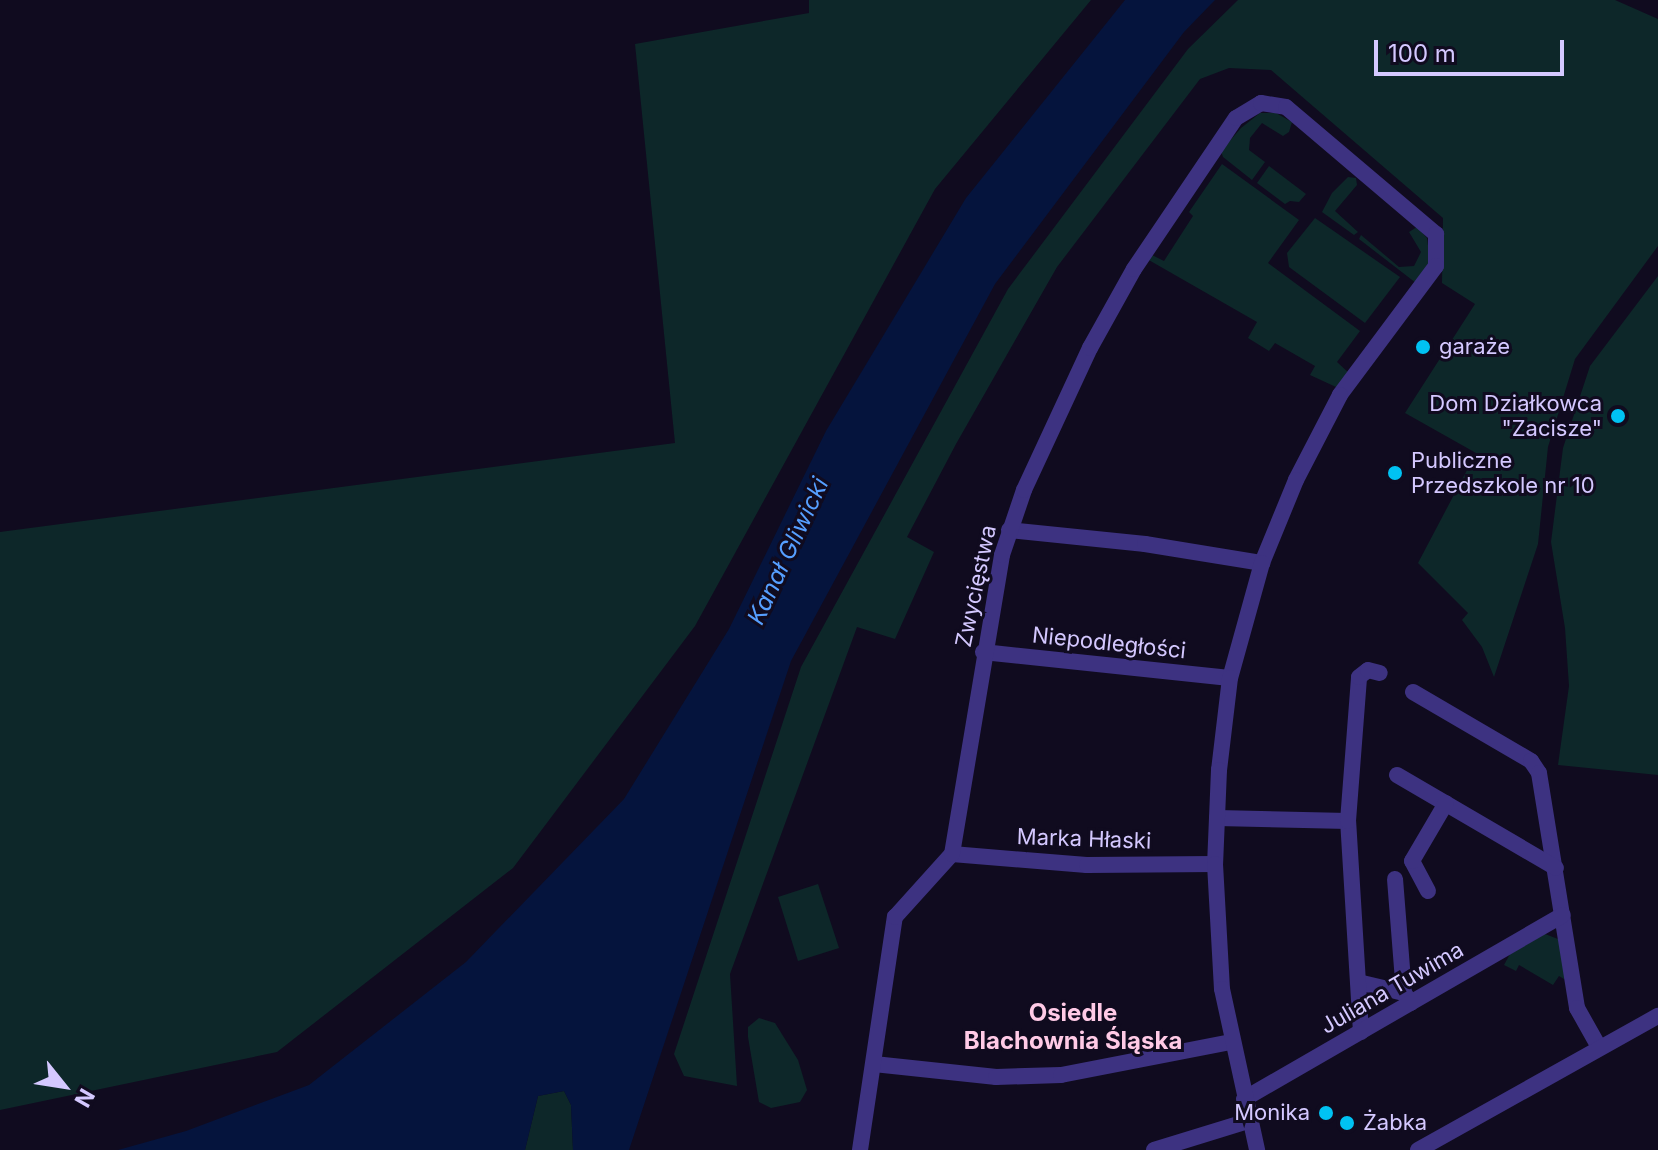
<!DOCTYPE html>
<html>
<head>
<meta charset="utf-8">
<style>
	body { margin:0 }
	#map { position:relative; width:1658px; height:1150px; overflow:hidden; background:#100b1f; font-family:Inter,sans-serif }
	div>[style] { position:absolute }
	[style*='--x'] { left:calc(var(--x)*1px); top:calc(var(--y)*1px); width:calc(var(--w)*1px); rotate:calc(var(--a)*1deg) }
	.green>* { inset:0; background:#0d2729 }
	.water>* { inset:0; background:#05143d }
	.minor>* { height:16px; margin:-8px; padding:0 8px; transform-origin:8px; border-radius:8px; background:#3d3281 }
	.dots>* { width:22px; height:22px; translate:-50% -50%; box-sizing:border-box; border:4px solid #100b1f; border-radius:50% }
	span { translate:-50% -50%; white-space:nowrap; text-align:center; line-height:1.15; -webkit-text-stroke:6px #100b1f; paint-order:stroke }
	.poi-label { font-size:22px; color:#d4c8ff }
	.left { translate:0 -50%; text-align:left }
	.right { translate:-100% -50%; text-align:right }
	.street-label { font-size:22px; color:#d4c8ff }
	.water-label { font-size:24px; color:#569fff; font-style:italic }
	.neighbourhood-label { font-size:24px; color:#ffcae6; font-weight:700 }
	.north { position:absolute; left:24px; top:1046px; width:80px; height:80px; -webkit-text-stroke:6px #100b1f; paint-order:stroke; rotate:120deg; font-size:22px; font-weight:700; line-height:32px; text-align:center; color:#d4c8ff }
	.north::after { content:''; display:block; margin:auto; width:28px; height:36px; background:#d4c8ff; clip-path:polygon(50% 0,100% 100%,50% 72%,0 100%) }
	.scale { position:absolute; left:1374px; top:40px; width:190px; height:36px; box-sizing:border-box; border:4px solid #d4c8ff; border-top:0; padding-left:10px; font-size:24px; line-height:28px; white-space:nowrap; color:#d4c8ff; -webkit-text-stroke:6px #100b1f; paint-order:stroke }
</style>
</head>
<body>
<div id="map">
	<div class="green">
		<i style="clip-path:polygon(809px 0,1091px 0,935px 189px,695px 626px,513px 868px,277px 1052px,0 1110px,0 532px,675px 443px,635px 44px,809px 13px)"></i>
		<i style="clip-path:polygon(1238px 0,1615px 0,1658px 19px,1658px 246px,1575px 359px,1548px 447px,1538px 544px,1494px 677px,1482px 647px,1462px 620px,1468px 613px,1418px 563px,1476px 453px,1405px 413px,1475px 304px,1442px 283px,1443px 218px,1271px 70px,1229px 68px,1200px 79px,1057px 267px,956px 444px,907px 537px,934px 552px,895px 639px,857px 627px,730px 974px,737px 1086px,684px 1076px,674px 1054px,801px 667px,1008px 289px,1188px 49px)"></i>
		<i style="clip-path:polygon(1260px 113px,1276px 113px,1292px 122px,1289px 132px,1283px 136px,1262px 123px,1250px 138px,1249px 150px,1265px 162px,1252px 180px,1223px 157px,1221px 151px,1241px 128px)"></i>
		<i style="clip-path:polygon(1222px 164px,1299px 220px,1268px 263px,1360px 331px,1337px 362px,1350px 374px,1336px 387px,1310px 375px,1315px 366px,1275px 343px,1269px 351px,1248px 338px,1257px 322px,1147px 259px,1152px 255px,1164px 261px,1193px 216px,1189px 212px)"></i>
		<i style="clip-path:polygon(1269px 166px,1306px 194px,1299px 202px,1290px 201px,1285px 204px,1257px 183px)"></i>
		<i style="clip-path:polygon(1348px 177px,1356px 178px,1357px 185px,1335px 211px,1358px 232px,1354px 235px,1322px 212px,1332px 193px)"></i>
		<i style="clip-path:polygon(1315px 218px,1400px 277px,1365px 323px,1289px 267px,1287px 253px)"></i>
		<i style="clip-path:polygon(1417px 227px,1427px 238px,1430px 261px,1416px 283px,1359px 239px,1361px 235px,1399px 267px,1414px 266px,1421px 252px,1409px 232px)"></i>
		<i style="clip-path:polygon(1658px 276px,1658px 775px,1558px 765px,1569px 686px,1565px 628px,1551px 542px,1563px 448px,1590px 366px)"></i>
		<i style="clip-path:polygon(818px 884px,839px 948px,798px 961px,778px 897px)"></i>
		<i style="clip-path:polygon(1545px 934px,1558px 939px,1569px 982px,1559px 976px,1553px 985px,1519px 965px,1516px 971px,1504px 965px,1510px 954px)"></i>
		<i style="clip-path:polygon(759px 1018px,775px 1023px,798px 1060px,807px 1090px,800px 1102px,771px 1108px,759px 1102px,748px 1037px,748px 1027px)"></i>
		<i style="clip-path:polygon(564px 1091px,571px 1105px,573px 1150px,525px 1150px,538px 1096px)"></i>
	</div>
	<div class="water">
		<i style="clip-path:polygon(1125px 0,1215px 0,1184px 32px,995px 284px,791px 661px,629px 1150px,573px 1150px,571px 1105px,564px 1091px,538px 1096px,525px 1150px,118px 1150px,186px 1131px,309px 1085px,466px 962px,624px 799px,729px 629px,826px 431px,966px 198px)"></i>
	</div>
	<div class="minor">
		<i style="--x:1009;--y:530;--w:137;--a:5.9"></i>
		<i style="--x:1145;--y:544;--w:119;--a:9.2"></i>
		<i style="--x:983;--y:652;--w:248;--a:6"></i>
		<i style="--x:1413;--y:692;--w:137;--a:30.3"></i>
		<i style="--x:1531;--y:761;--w:14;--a:56"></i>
		<i style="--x:1539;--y:773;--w:238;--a:80.8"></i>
		<i style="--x:1577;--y:1008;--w:45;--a:60.6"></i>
		<i style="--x:1397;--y:775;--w:184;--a:30.3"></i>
		<i style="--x:1217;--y:818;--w:131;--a:1.3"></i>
		<i style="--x:952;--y:854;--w:135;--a:4.7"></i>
		<i style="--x:1087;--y:865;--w:128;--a:-0.4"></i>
		<i style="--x:1395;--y:879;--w:114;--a:85.5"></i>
		<i style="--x:1404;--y:993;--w:12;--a:55"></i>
		<i style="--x:1428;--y:891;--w:34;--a:-118"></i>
		<i style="--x:1412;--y:861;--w:67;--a:-59.6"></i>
		<i style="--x:1358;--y:982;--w:47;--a:13.4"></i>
		<i style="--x:1361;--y:1032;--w:211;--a:-93.5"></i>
		<i style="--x:1348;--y:821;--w:144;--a:-85.6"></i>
		<i style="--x:1359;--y:677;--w:11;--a:-38"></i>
		<i style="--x:1368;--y:670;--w:12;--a:14"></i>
		<i style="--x:874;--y:1064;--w:123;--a:6.1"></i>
		<i style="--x:996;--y:1077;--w:65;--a:-1.8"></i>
		<i style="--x:1061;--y:1075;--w:173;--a:-11"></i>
		<i style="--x:1244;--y:1099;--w:368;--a:-30"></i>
		<i style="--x:860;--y:1150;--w:236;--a:-81.5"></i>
		<i style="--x:895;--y:917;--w:85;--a:-47.9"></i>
		<i style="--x:952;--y:854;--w:303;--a:-80.5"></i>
		<i style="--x:1002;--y:555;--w:69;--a:-71.3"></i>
		<i style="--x:1024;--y:490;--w:157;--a:-65.1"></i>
		<i style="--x:1090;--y:348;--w:90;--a:-60.9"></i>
		<i style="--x:1134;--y:269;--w:182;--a:-56"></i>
		<i style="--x:1236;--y:118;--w:29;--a:-31"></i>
		<i style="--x:1261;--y:103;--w:25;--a:9"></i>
		<i style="--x:1286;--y:107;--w:197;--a:40.3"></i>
		<i style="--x:1436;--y:234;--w:32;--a:90"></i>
		<i style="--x:1436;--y:266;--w:161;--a:126.7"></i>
		<i style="--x:1340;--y:395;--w:96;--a:117.4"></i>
		<i style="--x:1296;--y:480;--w:90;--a:112.3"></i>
		<i style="--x:1262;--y:563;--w:119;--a:105.5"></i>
		<i style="--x:1230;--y:678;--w:93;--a:96.8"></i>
		<i style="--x:1219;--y:770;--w:94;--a:92.4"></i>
		<i style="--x:1215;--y:864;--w:125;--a:86.8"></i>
		<i style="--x:1222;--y:989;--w:165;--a:77.7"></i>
		<i style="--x:1154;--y:1150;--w:98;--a:-17.1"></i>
		<i style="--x:1418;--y:1150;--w:275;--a:-29.2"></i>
	</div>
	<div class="dots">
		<i style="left:1423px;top:347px;background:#00c2f3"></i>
		<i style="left:1618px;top:416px;background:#00c2f3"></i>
		<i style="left:1395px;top:473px;background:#00c2f3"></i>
		<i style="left:1326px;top:1113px;background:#00c2f3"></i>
		<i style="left:1347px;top:1123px;background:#00c2f3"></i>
	</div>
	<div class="poi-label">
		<span class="left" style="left:1439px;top:347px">garaże</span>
		<span class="right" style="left:1602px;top:416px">Dom Działkowca<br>"Zacisze"</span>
		<span class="left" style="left:1411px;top:473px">Publiczne<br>Przedszkole nr 10</span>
		<span class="right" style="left:1310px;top:1113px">Monika</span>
		<span class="left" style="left:1363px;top:1123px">Żabka</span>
	</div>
	<div class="street-label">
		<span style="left:976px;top:586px;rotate:-78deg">Zwycięstwa</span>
		<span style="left:1109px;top:643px;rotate:6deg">Niepodległości</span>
		<span style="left:1084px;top:839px;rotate:2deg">Marka Hłaski</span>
		<span style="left:1392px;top:988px;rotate:-30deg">Juliana Tuwima</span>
	</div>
	<div class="water-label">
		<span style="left:788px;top:551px;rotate:-65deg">Kanał Gliwicki</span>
	</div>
	<div class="neighbourhood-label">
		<span style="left:1073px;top:1027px">Osiedle<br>Blachownia Śląska</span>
	</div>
	<div class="north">N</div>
	<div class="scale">100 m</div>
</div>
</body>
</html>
